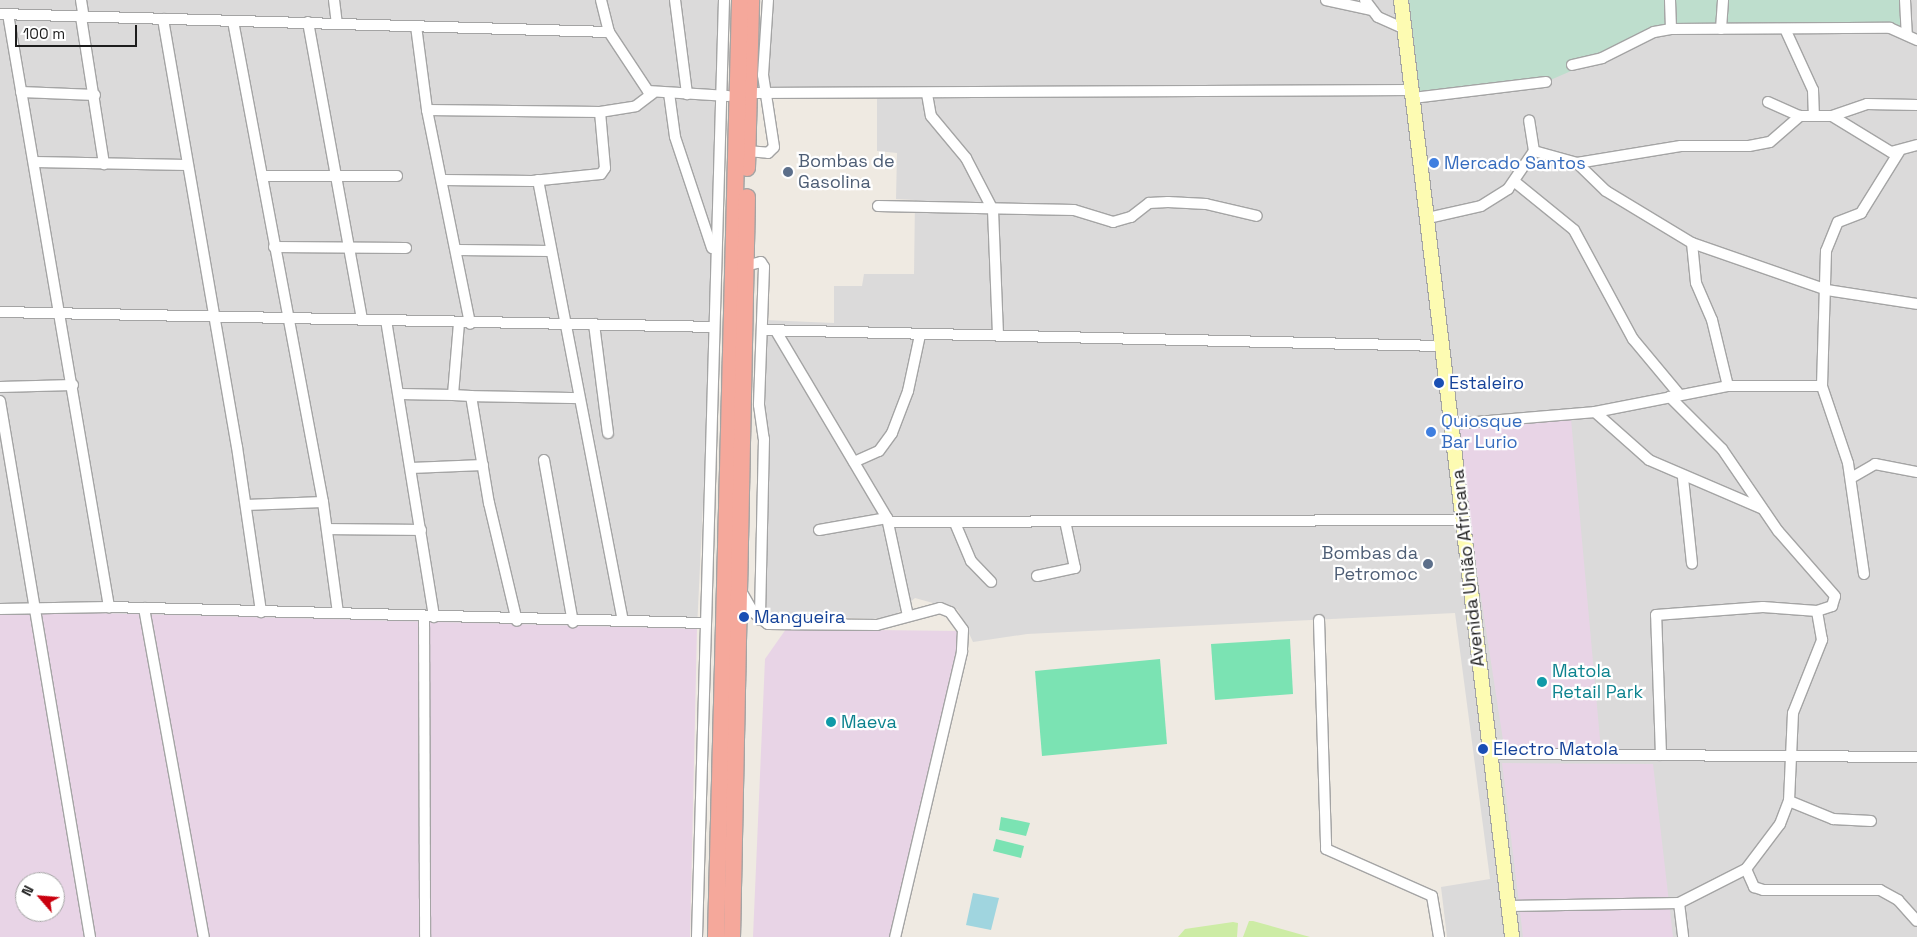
<!DOCTYPE html>
<html>
<head>
<meta charset="utf-8">
<style>
	body { margin:0 }
	#map { position:relative; width:1917px; height:937px; overflow:hidden; background:#efeae2; font-family:"Space Grotesk",sans-serif }
	div>[style] { position:absolute }
	[style*='--x'] { left:calc(var(--x)*1px); top:calc(var(--y)*1px); width:calc(var(--w)*1px); rotate:calc(var(--a)*1deg) }
	.residential>* { inset:0; background:#dbdada }
	.industrial>* { inset:0; background:#e8d4e6 }
	.grass>* { inset:0; background:#cdeca5 }
	.wetland>* { inset:0; background:#bedecd }
	.pitch>* { inset:0; background:#7be3b3 }
	.water>* { inset:0; background:#a0d5df }
	.roads { filter:drop-shadow(1px 0 #a4a4a4) drop-shadow(-1px 0 #a4a4a4) drop-shadow(0 1px #a4a4a4) drop-shadow(0 -1px #a4a4a4) }
	.minor>* { height:10px; margin:-5px; padding:0 5px; transform-origin:5px; border-radius:5px; background:#fff }
	.secondary>* { height:14px; margin:-7px; padding:0 7px; transform-origin:7px; border-radius:7px; background:#fdfbb2 }
	.trunk>* { height:16px; margin:-8px; padding:0 8px; transform-origin:8px; border-radius:8px; background:#f5a89b }
	.dots>* { width:14px; height:14px; translate:-50% -50%; box-sizing:border-box; border:2px solid #fff; border-radius:50% }
	span { translate:-50% -50%; white-space:nowrap; text-align:center; line-height:1.15; -webkit-text-stroke:4.5px #fff; paint-order:stroke }
	.service-label { font-size:18px; color:#4e5e75 }
	.left { translate:0 -50%; text-align:left }
	.right { translate:-100% -50%; text-align:right }
	.shop-label { font-size:18px; color:#366cbe }
	.transit-label { font-size:18px; color:#164399 }
	.street-label { font-size:18px; color:#1d1d1d }
	.culture-label { font-size:18px; color:#0d838f }
	.north { position:absolute; left:15px; top:872px; width:50px; height:50px; box-sizing:border-box; background:#fff; border:1px solid #a5a5a5; border-radius:50%; rotate:297deg; font-size:14px; font-weight:700; line-height:20px; text-align:center; color:#1d1d1d }
	.north::after { content:''; display:block; margin:auto; width:18px; height:22px; background:#ca000e; clip-path:polygon(50% 0,100% 100%,50% 72%,0 100%) }
	.scale { position:absolute; left:15px; top:25px; width:122px; height:22px; box-sizing:border-box; border:2px solid #1d1d1d; border-top:0; padding-left:6px; font-size:15px; line-height:18px; white-space:nowrap; color:#1d1d1d; -webkit-text-stroke:4px #fff; paint-order:stroke }
</style>
</head>
<body>
<div id="map">
	<div class="residential">
		<i style="clip-path:polygon(0 0,727px 0,697px 629px,0 615px)"></i>
		<i style="clip-path:polygon(770px 0,1917px 0,1917px 937px,1447px 937px,1441px 887px,1490px 879px,1455px 613px,1027px 634px,973px 642px,958px 610px,915px 598px,893px 617px,872px 619px,761px 613px,765px 320px,834px 323px,834px 286px,862px 286px,864px 274px,914px 274px,915px 200px,896px 199px,897px 153px,877px 151px,877px 97px,768px 96px)"></i>
	</div>
	<div class="industrial">
		<i style="clip-path:polygon(1571px 419px,1601px 750px,1505px 753px,1455px 429px)"></i>
		<i style="clip-path:polygon(evenodd,92px 613px,697px 629px,690px 937px,0 937px,0 615px,92px 613px,25px 882px,55px 882px,55px 912px,25px 912px,25px 882px)"></i>
		<i style="clip-path:polygon(786px 629px,961px 631px,891px 937px,753px 937px,765px 659px)"></i>
		<i style="clip-path:polygon(1502px 763px,1653px 764px,1673px 937px,1523px 937px)"></i>
	</div>
	<div class="grass">
		<i style="clip-path:polygon(1249px 921px,1253px 921px,1310px 937px,1243px 937px)"></i>
		<i style="clip-path:polygon(1233px 922px,1238px 923px,1237px 937px,1178px 937px,1185px 929px)"></i>
	</div>
	<div class="wetland">
		<i style="clip-path:polygon(1409px 0,1905px 0,1904px 31px,1661px 32px,1548px 81px,1420px 95px)"></i>
	</div>
	<div class="pitch">
		<i style="clip-path:polygon(1290px 639px,1293px 694px,1215px 700px,1211px 644px)"></i>
		<i style="clip-path:polygon(1160px 659px,1167px 744px,1042px 756px,1035px 671px)"></i>
		<i style="clip-path:polygon(1001px 817px,1030px 823px,1026px 836px,999px 830px)"></i>
		<i style="clip-path:polygon(996px 839px,1024px 846px,1021px 858px,993px 851px)"></i>
	</div>
	<div class="water">
		<i style="clip-path:polygon(973px 893px,999px 898px,991px 930px,966px 925px)"></i>
	</div>
	<div class="roads">
		<div class="minor">
			<i style="--x:81;--y:0;--w:18;--a:81"></i>
			<i style="--x:334;--y:0;--w:23;--a:83"></i>
			<i style="--x:601;--y:0;--w:33;--a:76"></i>
			<i style="--x:609;--y:32;--w:71;--a:56.5"></i>
			<i style="--x:648;--y:91;--w:80;--a:3.6"></i>
			<i style="--x:675;--y:0;--w:95;--a:82.7"></i>
			<i style="--x:1326;--y:0;--w:46;--a:12.5"></i>
			<i style="--x:1365;--y:0;--w:21;--a:53"></i>
			<i style="--x:1378;--y:17;--w:27;--a:24"></i>
			<i style="--x:1670;--y:0;--w:29;--a:88"></i>
			<i style="--x:1905;--y:0;--w:35;--a:87"></i>
			<i style="--x:0;--y:14;--w:609;--a:1.69"></i>
			<i style="--x:8;--y:14;--w:602;--a:80.33"></i>
			<i style="--x:81;--y:17;--w:149;--a:81.1"></i>
			<i style="--x:163;--y:19;--w:434;--a:80.2"></i>
			<i style="--x:237;--y:447;--w:167;--a:81.7"></i>
			<i style="--x:233;--y:21;--w:489;--a:79.4"></i>
			<i style="--x:323;--y:502;--w:112;--a:82.3"></i>
			<i style="--x:308;--y:22;--w:302;--a:79.7"></i>
			<i style="--x:416;--y:26;--w:85;--a:82.5"></i>
			<i style="--x:427;--y:110;--w:218;--a:78.6"></i>
			<i style="--x:1721;--y:29;--w:29;--a:-86"></i>
			<i style="--x:1786;--y:31;--w:65;--a:65.4"></i>
			<i style="--x:1813;--y:90;--w:26;--a:88"></i>
			<i style="--x:1572;--y:65;--w:31;--a:-13"></i>
			<i style="--x:1602;--y:58;--w:58;--a:-26.6"></i>
			<i style="--x:1654;--y:32;--w:17;--a:-10"></i>
			<i style="--x:1671;--y:29;--w:219;--a:-0.3"></i>
			<i style="--x:1890;--y:28;--w:30;--a:24"></i>
			<i style="--x:21;--y:92;--w:74;--a:2.3"></i>
			<i style="--x:669;--y:93;--w:44;--a:82.2"></i>
			<i style="--x:675;--y:137;--w:117;--a:71.6"></i>
			<i style="--x:751;--y:93;--w:661;--a:-0.26"></i>
			<i style="--x:927;--y:94;--w:22;--a:80"></i>
			<i style="--x:931;--y:116;--w:55;--a:50.2"></i>
			<i style="--x:966;--y:158;--w:59;--a:62.6"></i>
			<i style="--x:993;--y:210;--w:126;--a:87.7"></i>
			<i style="--x:1413;--y:98;--w:134;--a:-6.9"></i>
			<i style="--x:1768;--y:102;--w:35;--a:24"></i>
			<i style="--x:1800;--y:116;--w:32;--a:0"></i>
			<i style="--x:1832;--y:116;--w:37;--a:-19"></i>
			<i style="--x:1867;--y:104;--w:50;--a:1.1"></i>
			<i style="--x:427;--y:110;--w:173;--a:0.7"></i>
			<i style="--x:600;--y:112;--w:36;--a:-9"></i>
			<i style="--x:636;--y:106;--w:21;--a:-37"></i>
			<i style="--x:1832;--y:116;--w:69;--a:31.4"></i>
			<i style="--x:1891;--y:152;--w:27;--a:-15"></i>
			<i style="--x:747;--y:151;--w:21;--a:5"></i>
			<i style="--x:768;--y:153;--w:8;--a:-45"></i>
			<i style="--x:774;--y:147;--w:73;--a:-98.7"></i>
			<i style="--x:763;--y:75;--w:75;--a:-86.2"></i>
			<i style="--x:1534;--y:151;--w:45;--a:15.6"></i>
			<i style="--x:1577;--y:163;--w:105;--a:-9.3"></i>
			<i style="--x:1681;--y:146;--w:68;--a:0"></i>
			<i style="--x:1749;--y:146;--w:21;--a:-11"></i>
			<i style="--x:1770;--y:142;--w:40;--a:-41"></i>
			<i style="--x:35;--y:162;--w:152;--a:1.1"></i>
			<i style="--x:1577;--y:163;--w:40;--a:44"></i>
			<i style="--x:1606;--y:191;--w:100;--a:31.2"></i>
			<i style="--x:1692;--y:243;--w:143;--a:19.2"></i>
			<i style="--x:1827;--y:290;--w:91;--a:8.8"></i>
			<i style="--x:262;--y:176;--w:135;--a:0"></i>
			<i style="--x:444;--y:180;--w:88;--a:0.7"></i>
			<i style="--x:532;--y:181;--w:69;--a:-5.8"></i>
			<i style="--x:601;--y:174;--w:7;--a:-56"></i>
			<i style="--x:605;--y:168;--w:56;--a:-95.1"></i>
			<i style="--x:538;--y:180;--w:449;--a:79.1"></i>
			<i style="--x:1515;--y:182;--w:76;--a:39.1"></i>
			<i style="--x:1574;--y:230;--w:124;--a:61.6"></i>
			<i style="--x:1633;--y:339;--w:70;--a:50.2"></i>
			<i style="--x:878;--y:206;--w:196;--a:1.2"></i>
			<i style="--x:1074;--y:210;--w:41;--a:17.1"></i>
			<i style="--x:1113;--y:222;--w:19;--a:-16"></i>
			<i style="--x:1131;--y:217;--w:23;--a:-38"></i>
			<i style="--x:1149;--y:203;--w:19;--a:-3"></i>
			<i style="--x:1168;--y:202;--w:38;--a:3"></i>
			<i style="--x:1206;--y:204;--w:52;--a:13.2"></i>
			<i style="--x:1428;--y:218;--w:54;--a:-12.8"></i>
			<i style="--x:1481;--y:206;--w:32;--a:-32"></i>
			<i style="--x:1508;--y:189;--w:46;--a:-55.6"></i>
			<i style="--x:1534;--y:151;--w:31;--a:-99"></i>
			<i style="--x:1692;--y:243;--w:40;--a:84.3"></i>
			<i style="--x:1696;--y:283;--w:40;--a:66.6"></i>
			<i style="--x:1712;--y:320;--w:68;--a:76.4"></i>
			<i style="--x:274;--y:247;--w:132;--a:0.4"></i>
			<i style="--x:458;--y:250;--w:92;--a:0.6"></i>
			<i style="--x:745;--y:266;--w:16;--a:-14"></i>
			<i style="--x:761;--y:262;--w:6;--a:59"></i>
			<i style="--x:764;--y:267;--w:138;--a:92.1"></i>
			<i style="--x:759;--y:405;--w:34;--a:82"></i>
			<i style="--x:764;--y:439;--w:181;--a:91.3"></i>
			<i style="--x:0;--y:312;--w:714;--a:1.2"></i>
			<i style="--x:386;--y:320;--w:301;--a:80.8"></i>
			<i style="--x:459;--y:323;--w:72;--a:94.8"></i>
			<i style="--x:453;--y:395;--w:18;--a:3"></i>
			<i style="--x:471;--y:396;--w:109;--a:80.5"></i>
			<i style="--x:489;--y:503;--w:121;--a:76.7"></i>
			<i style="--x:594;--y:324;--w:110;--a:82.7"></i>
			<i style="--x:762;--y:330;--w:681;--a:1.35"></i>
			<i style="--x:776;--y:331;--w:217;--a:59.3"></i>
			<i style="--x:887;--y:518;--w:100;--a:77.9"></i>
			<i style="--x:0;--y:387;--w:73;--a:-1.6"></i>
			<i style="--x:399;--y:394;--w:54;--a:1.1"></i>
			<i style="--x:471;--y:396;--w:108;--a:1.1"></i>
			<i style="--x:0;--y:401;--w:544;--a:80.47"></i>
			<i style="--x:1595;--y:412;--w:72;--a:41.6"></i>
			<i style="--x:1649;--y:460;--w:122;--a:23.2"></i>
			<i style="--x:1453;--y:424;--w:143;--a:-4.8"></i>
			<i style="--x:1595;--y:412;--w:136;--a:-11.1"></i>
			<i style="--x:1728;--y:386;--w:94;--a:0"></i>
			<i style="--x:544;--y:460;--w:165;--a:79.9"></i>
			<i style="--x:854;--y:462;--w:27;--a:-24"></i>
			<i style="--x:879;--y:451;--w:22;--a:-54"></i>
			<i style="--x:892;--y:433;--w:45;--a:-69.1"></i>
			<i style="--x:908;--y:391;--w:57;--a:-77.9"></i>
			<i style="--x:411;--y:468;--w:72;--a:-2.4"></i>
			<i style="--x:1683;--y:478;--w:86;--a:84"></i>
			<i style="--x:1851;--y:478;--w:28;--a:-30"></i>
			<i style="--x:1875;--y:464;--w:43;--a:10.8"></i>
			<i style="--x:246;--y:505;--w:77;--a:-2.2"></i>
			<i style="--x:889;--y:522;--w:573;--a:-0.2"></i>
			<i style="--x:955;--y:523;--w:41;--a:67.2"></i>
			<i style="--x:971;--y:561;--w:29;--a:46"></i>
			<i style="--x:327;--y:529;--w:94;--a:0.6"></i>
			<i style="--x:819;--y:530;--w:69;--a:-10"></i>
			<i style="--x:1864;--y:574;--w:112;--a:-98.2"></i>
			<i style="--x:1848;--y:463;--w:81;--a:-108.7"></i>
			<i style="--x:1822;--y:386;--w:135;--a:-88.3"></i>
			<i style="--x:1826;--y:251;--w:31;--a:-68"></i>
			<i style="--x:1838;--y:222;--w:25;--a:-21"></i>
			<i style="--x:1861;--y:213;--w:72;--a:-58.1"></i>
			<i style="--x:1037;--y:576;--w:39;--a:-12"></i>
			<i style="--x:1075;--y:568;--w:48;--a:-102"></i>
			<i style="--x:741;--y:591;--w:24;--a:60"></i>
			<i style="--x:753;--y:612;--w:19;--a:39"></i>
			<i style="--x:768;--y:624;--w:109;--a:0.5"></i>
			<i style="--x:877;--y:625;--w:65;--a:-15.1"></i>
			<i style="--x:940;--y:608;--w:11;--a:22"></i>
			<i style="--x:950;--y:612;--w:22;--a:54"></i>
			<i style="--x:963;--y:630;--w:22;--a:93"></i>
			<i style="--x:962;--y:652;--w:293;--a:103.2"></i>
			<i style="--x:144;--y:608;--w:334;--a:79.7"></i>
			<i style="--x:0;--y:609;--w:109;--a:-1.1"></i>
			<i style="--x:109;--y:607;--w:597;--a:1.54"></i>
			<i style="--x:424;--y:617;--w:320;--a:89.8"></i>
			<i style="--x:1319;--y:620;--w:229;--a:88.2"></i>
			<i style="--x:1326;--y:849;--w:116;--a:23.9"></i>
			<i style="--x:1432;--y:896;--w:42;--a:80.3"></i>
			<i style="--x:1489;--y:754;--w:428;--a:0.4"></i>
			<i style="--x:1661;--y:755;--w:140;--a:-92"></i>
			<i style="--x:1656;--y:615;--w:107;--a:-4.3"></i>
			<i style="--x:1763;--y:607;--w:54;--a:4.2"></i>
			<i style="--x:1817;--y:611;--w:16;--a:-18"></i>
			<i style="--x:1832;--y:606;--w:10;--a:-73"></i>
			<i style="--x:1835;--y:596;--w:86;--a:-131.2"></i>
			<i style="--x:1778;--y:531;--w:99;--a:-124.3"></i>
			<i style="--x:1722;--y:449;--w:74;--a:-135"></i>
			<i style="--x:1789;--y:801;--w:48;--a:22.2"></i>
			<i style="--x:1833;--y:819;--w:38;--a:3"></i>
			<i style="--x:1746;--y:869;--w:20;--a:66"></i>
			<i style="--x:1754;--y:887;--w:9;--a:18"></i>
			<i style="--x:1763;--y:890;--w:117;--a:0"></i>
			<i style="--x:1880;--y:890;--w:21;--a:29"></i>
			<i style="--x:1898;--y:900;--w:28;--a:48"></i>
			<i style="--x:1679;--y:903;--w:75;--a:-26.9"></i>
			<i style="--x:1746;--y:869;--w:56;--a:-52.9"></i>
			<i style="--x:1780;--y:824;--w:25;--a:-69"></i>
			<i style="--x:1789;--y:801;--w:88;--a:-87.4"></i>
			<i style="--x:1793;--y:713;--w:79;--a:-68.3"></i>
			<i style="--x:1822;--y:640;--w:29;--a:-100"></i>
			<i style="--x:1509;--y:906;--w:170;--a:-1"></i>
			<i style="--x:1679;--y:903;--w:34;--a:83"></i>
			<i style="--x:697;--y:937;--w:937;--a:-88.35"></i>
		</div>
		<div class="secondary">
			<i style="--x:1401;--y:0;--w:944;--a:83.24"></i>
		</div>
		<div class="trunk">
			<i style="--x:747;--y:168;--w:168;--a:-88.6"></i>
			<i style="--x:716;--y:937;--w:937;--a:-88.53"></i>
			<i style="--x:732;--y:937;--w:740;--a:-88.84"></i>
		</div>
	</div>
	<div class="dots">
		<i style="left:1434px;top:163px;background:#3f7fe0"></i>
		<i style="left:788px;top:172px;background:#5c6f8a"></i>
		<i style="left:1439px;top:383px;background:#1a4fb4"></i>
		<i style="left:1431px;top:432px;background:#3f7fe0"></i>
		<i style="left:1428px;top:564px;background:#5c6f8a"></i>
		<i style="left:744px;top:617px;background:#1a4fb4"></i>
		<i style="left:1542px;top:682px;background:#0f9aa8"></i>
		<i style="left:831px;top:722px;background:#0f9aa8"></i>
		<i style="left:1483px;top:749px;background:#1a4fb4"></i>
	</div>
	<div class="service-label">
		<span class="left" style="left:798px;top:172px">Bombas de<br>Gasolina</span>
		<span class="right" style="left:1418px;top:564px">Bombas da<br>Petromoc</span>
	</div>
	<div class="shop-label">
		<span class="left" style="left:1444px;top:163px">Mercado Santos</span>
		<span class="left" style="left:1441px;top:432px">Quiosque<br>Bar Lurio</span>
	</div>
	<div class="transit-label">
		<span class="left" style="left:1449px;top:383px">Estaleiro</span>
		<span class="left" style="left:754px;top:617px">Mangueira</span>
		<span class="left" style="left:1493px;top:749px">Electro Matola</span>
	</div>
	<div class="street-label">
		<span style="left:1468px;top:568px;rotate:-96deg">Avenida União Africana</span>
	</div>
	<div class="culture-label">
		<span class="left" style="left:1552px;top:682px">Matola<br>Retail Park</span>
		<span class="left" style="left:841px;top:722px">Maeva</span>
	</div>
	<div class="north">N</div>
	<div class="scale">100 m</div>
</div>
</body>
</html>
